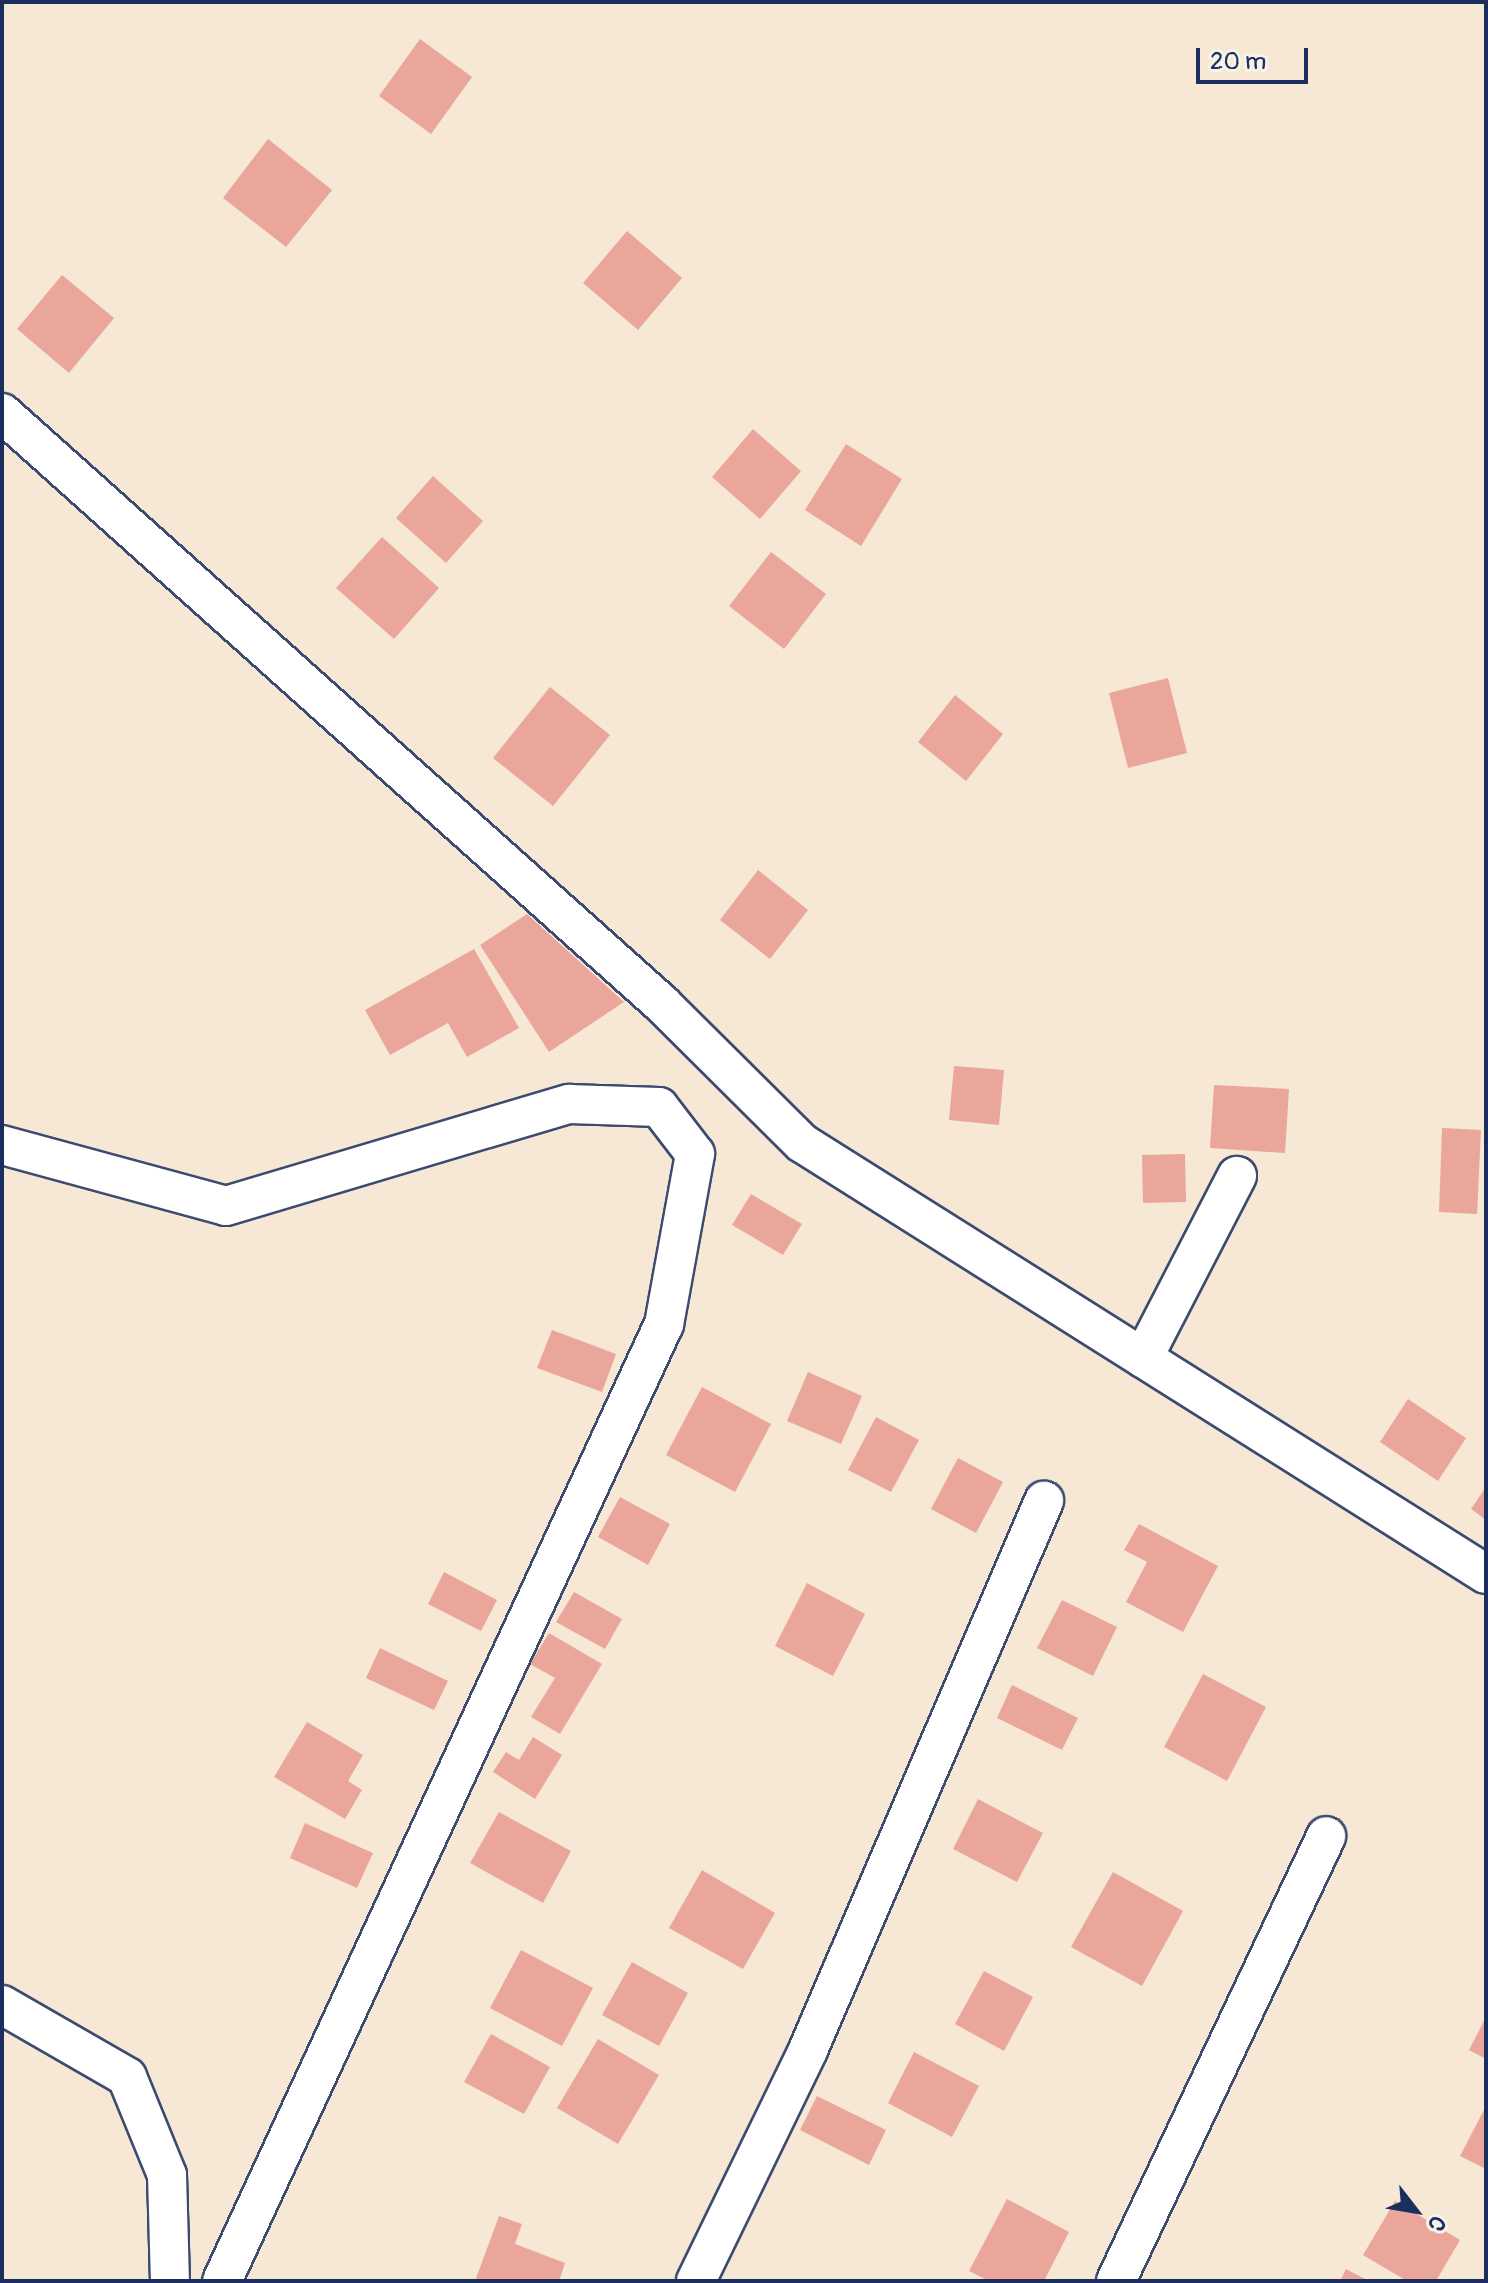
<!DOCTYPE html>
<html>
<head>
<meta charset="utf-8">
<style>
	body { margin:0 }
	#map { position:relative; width:1488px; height:2283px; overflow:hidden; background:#f6e8d4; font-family:Pangolin,sans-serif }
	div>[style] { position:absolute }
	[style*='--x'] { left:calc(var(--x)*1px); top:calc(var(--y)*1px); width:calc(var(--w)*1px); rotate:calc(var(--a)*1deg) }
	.building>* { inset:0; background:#eaa69a }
	.roads { filter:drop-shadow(2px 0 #3c4b70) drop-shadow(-2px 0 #3c4b70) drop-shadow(0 2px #3c4b70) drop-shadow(0 -2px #3c4b70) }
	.minor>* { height:38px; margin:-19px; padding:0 19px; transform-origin:19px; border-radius:19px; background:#fff }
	span { translate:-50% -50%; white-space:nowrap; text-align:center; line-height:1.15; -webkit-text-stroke:6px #f7f3e8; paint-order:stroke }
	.frame { position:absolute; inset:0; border:4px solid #1b2f5e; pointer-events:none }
	.north { position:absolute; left:1376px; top:2171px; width:80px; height:80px; -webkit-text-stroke:6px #f7f3e8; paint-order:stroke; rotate:121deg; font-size:22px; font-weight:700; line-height:32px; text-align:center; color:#1b2f5e }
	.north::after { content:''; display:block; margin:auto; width:28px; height:36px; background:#1b2f5e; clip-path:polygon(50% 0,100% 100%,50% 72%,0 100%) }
	.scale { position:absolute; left:1196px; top:48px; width:112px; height:36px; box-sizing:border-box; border:4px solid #1b2f5e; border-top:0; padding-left:10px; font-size:24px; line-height:28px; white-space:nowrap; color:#1b2f5e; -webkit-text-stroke:6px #f7f3e8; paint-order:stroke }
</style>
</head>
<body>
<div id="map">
	<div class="building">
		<i style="clip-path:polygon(420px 39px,472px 77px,431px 134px,379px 96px)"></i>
		<i style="clip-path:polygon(268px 139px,332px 190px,286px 247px,223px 198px)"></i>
		<i style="clip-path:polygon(627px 231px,682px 278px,638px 330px,583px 283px)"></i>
		<i style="clip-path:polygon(62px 275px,114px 318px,69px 373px,17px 329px)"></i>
		<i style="clip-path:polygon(753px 429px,801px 471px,760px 519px,712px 477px)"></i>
		<i style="clip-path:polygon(846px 444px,902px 479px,861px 546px,805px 510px)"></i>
		<i style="clip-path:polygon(433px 476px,483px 521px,446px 563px,396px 518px)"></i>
		<i style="clip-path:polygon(382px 537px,439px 588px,394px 639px,336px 588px)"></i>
		<i style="clip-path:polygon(771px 552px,826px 594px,784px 649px,729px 606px)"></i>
		<i style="clip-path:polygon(1168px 678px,1187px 753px,1128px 768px,1109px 693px)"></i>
		<i style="clip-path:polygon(550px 687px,610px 735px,553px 806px,493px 758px)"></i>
		<i style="clip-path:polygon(955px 695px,1003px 734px,966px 781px,918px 742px)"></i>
		<i style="clip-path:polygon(758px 870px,808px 910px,770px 959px,720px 920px)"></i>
		<i style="clip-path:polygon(527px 914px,624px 1002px,549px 1052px,480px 945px)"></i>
		<i style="clip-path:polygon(474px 949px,519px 1028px,467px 1057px,448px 1023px,390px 1055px,365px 1010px)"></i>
		<i style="clip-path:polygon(954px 1066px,1004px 1070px,999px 1125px,949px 1120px)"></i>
		<i style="clip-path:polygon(1214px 1085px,1289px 1089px,1285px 1153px,1210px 1148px)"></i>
		<i style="clip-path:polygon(1442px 1128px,1481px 1130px,1477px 1214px,1439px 1212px)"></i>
		<i style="clip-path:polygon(1185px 1154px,1186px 1202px,1143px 1203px,1142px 1155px)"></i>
		<i style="clip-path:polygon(751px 1194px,802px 1224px,783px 1255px,732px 1225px)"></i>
		<i style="clip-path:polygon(552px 1330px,616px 1354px,602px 1392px,537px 1368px)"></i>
		<i style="clip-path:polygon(808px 1372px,862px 1396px,841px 1444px,787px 1421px)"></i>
		<i style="clip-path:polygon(702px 1387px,771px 1424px,735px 1492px,666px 1455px)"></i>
		<i style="clip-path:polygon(1408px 1399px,1466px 1438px,1438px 1481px,1380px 1442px)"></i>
		<i style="clip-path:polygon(876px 1417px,919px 1440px,891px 1492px,848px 1470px)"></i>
		<i style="clip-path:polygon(958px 1458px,1003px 1482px,976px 1533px,931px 1509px)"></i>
		<i style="clip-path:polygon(1486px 1487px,1486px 1520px,1471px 1509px)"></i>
		<i style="clip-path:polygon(620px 1497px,670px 1524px,648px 1565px,598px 1537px)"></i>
		<i style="clip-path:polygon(1139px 1524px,1218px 1566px,1183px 1632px,1126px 1602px,1147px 1562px,1124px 1550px)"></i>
		<i style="clip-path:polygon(444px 1572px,497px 1600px,481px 1631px,428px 1604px)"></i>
		<i style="clip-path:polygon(807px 1583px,865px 1614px,833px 1676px,775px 1646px)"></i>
		<i style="clip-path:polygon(574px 1592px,622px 1619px,605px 1649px,556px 1622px)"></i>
		<i style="clip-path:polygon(1062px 1600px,1117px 1627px,1093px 1676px,1037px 1648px)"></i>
		<i style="clip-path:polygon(549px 1633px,602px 1664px,560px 1734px,531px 1717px,555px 1678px,530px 1664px)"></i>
		<i style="clip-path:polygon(380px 1648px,448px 1681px,434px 1710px,366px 1678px)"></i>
		<i style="clip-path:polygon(1203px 1674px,1266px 1707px,1227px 1781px,1164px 1747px)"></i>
		<i style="clip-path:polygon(1012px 1685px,1078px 1718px,1062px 1750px,997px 1718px)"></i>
		<i style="clip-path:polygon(307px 1722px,363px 1755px,348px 1781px,362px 1790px,345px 1819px,274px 1777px)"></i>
		<i style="clip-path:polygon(533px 1737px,562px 1755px,535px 1799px,493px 1772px,506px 1752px,519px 1760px)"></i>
		<i style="clip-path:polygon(978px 1799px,1043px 1833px,1017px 1882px,953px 1849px)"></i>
		<i style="clip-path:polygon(499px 1812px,571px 1851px,543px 1903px,470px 1863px)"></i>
		<i style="clip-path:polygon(305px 1823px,373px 1853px,357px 1888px,290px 1858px)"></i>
		<i style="clip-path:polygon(702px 1870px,775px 1913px,743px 1969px,669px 1928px)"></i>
		<i style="clip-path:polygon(1113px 1872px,1183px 1911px,1142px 1986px,1071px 1947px)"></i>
		<i style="clip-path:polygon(521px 1950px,593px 1988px,562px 2046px,490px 2008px)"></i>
		<i style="clip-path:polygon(632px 1962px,688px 1993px,659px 2046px,602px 2015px)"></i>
		<i style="clip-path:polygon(984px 1971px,1033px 1997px,1004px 2051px,955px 2024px)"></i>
		<i style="clip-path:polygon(1486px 2017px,1486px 2059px,1469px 2050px)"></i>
		<i style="clip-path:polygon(491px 2034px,550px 2067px,524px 2114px,464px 2082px)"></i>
		<i style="clip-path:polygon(598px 2039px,659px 2075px,618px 2144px,557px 2108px)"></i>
		<i style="clip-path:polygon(914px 2052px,979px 2086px,952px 2137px,888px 2103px)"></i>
		<i style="clip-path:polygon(817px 2096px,886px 2130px,869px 2165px,800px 2130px)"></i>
		<i style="clip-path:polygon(1486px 2106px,1486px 2169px,1460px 2156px)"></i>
		<i style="clip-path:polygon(1007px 2199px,1069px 2232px,1044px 2281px,989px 2281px,969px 2271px)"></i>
		<i style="clip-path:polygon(1395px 2201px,1460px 2240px,1436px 2281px,1407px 2281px,1363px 2255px)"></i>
		<i style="clip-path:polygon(499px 2216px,522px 2224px,515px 2244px,565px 2263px,559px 2281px,475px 2281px)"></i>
		<i style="clip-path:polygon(1346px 2269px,1369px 2281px,1340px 2281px)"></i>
	</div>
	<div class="roads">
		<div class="minor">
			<i style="--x:2;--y:413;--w:886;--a:41.84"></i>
			<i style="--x:662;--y:1004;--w:197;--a:44.8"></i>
			<i style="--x:802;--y:1143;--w:808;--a:32.22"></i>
			<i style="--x:2;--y:1145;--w:232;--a:15.2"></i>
			<i style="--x:226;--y:1206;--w:358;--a:-16.6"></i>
			<i style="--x:569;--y:1104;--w:90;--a:1.9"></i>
			<i style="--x:659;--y:1107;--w:59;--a:52.5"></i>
			<i style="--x:695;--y:1154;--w:173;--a:100.3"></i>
			<i style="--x:664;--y:1324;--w:1054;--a:114.79"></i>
			<i style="--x:1143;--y:1358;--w:205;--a:-62.7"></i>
			<i style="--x:2;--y:2005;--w:144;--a:29.9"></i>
			<i style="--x:127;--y:2077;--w:106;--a:67.8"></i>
			<i style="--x:167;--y:2175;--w:106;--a:88.4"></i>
			<i style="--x:696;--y:2281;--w:257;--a:-64.1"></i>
			<i style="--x:808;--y:2050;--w:598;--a:-66.74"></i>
			<i style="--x:1116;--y:2281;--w:492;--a:-64.7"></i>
		</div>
	</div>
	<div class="frame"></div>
	<div class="north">С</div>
	<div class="scale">20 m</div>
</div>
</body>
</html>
